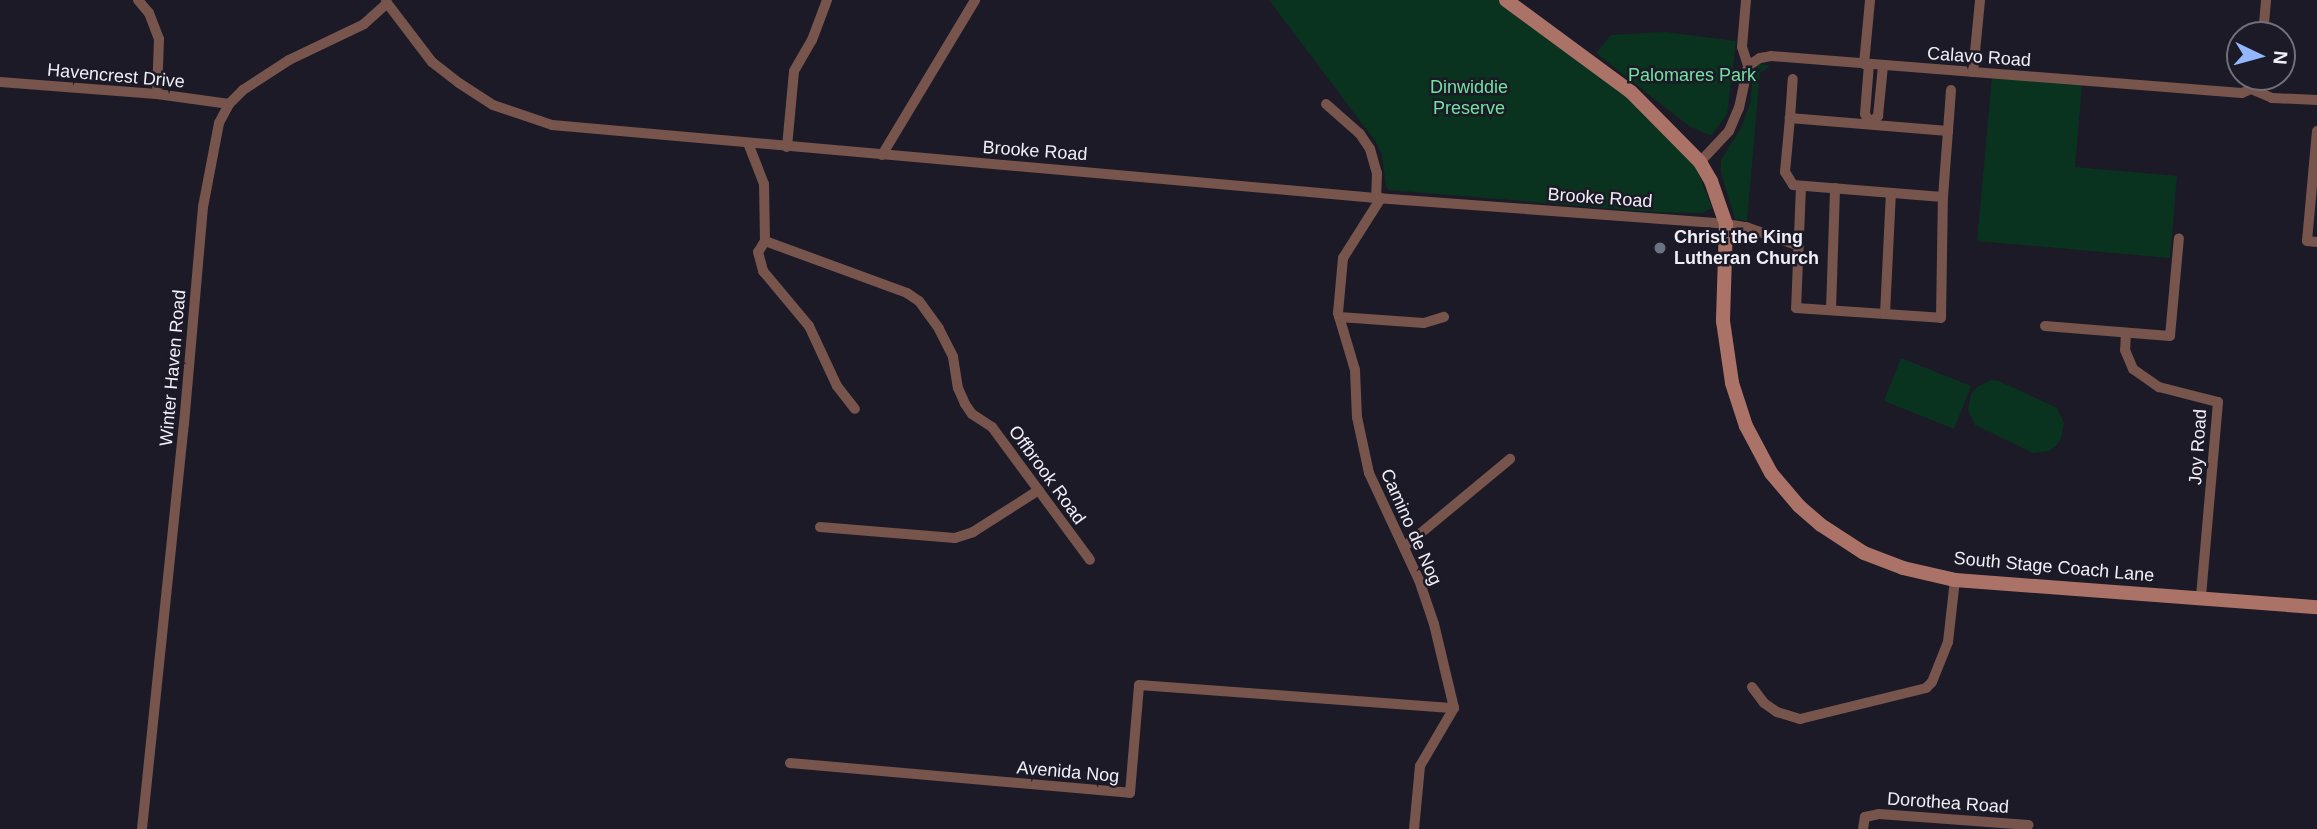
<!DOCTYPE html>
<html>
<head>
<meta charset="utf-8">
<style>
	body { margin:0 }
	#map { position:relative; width:2317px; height:829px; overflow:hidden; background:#1c1a26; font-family:Arial,sans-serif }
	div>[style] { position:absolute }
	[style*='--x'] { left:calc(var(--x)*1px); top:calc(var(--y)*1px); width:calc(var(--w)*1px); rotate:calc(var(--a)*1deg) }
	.green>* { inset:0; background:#09331e }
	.minor>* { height:10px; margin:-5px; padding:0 5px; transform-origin:5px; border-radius:5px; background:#77544c }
	.secondary>* { height:14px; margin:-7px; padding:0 7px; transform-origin:7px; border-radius:7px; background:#ab7367 }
	.dots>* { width:19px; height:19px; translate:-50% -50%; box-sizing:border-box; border:4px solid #1c1a26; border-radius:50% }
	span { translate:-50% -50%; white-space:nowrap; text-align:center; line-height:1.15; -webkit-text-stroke:5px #1c1a26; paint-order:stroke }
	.street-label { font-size:18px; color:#f0eef7 }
	.park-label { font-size:18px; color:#71e2a2 }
	.poi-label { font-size:18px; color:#f0eef7; font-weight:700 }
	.left { translate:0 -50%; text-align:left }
	.north { position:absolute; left:2226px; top:21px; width:70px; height:70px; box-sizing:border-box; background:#1c1a26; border:2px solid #716f7a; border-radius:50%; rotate:95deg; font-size:19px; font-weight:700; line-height:28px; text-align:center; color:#f0eef7 }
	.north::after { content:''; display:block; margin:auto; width:24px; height:32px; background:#92b7fd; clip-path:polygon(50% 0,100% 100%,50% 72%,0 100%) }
</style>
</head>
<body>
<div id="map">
	<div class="green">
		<i style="clip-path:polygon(1269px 0,1502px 0,1659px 119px,1697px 169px,1712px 208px,1702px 213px,1654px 212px,1389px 190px,1386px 186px,1382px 155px,1376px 142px)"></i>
		<i style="clip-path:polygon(1665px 32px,1736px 41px,1727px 114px,1711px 136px,1689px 126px,1596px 53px,1611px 35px)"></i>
		<i style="clip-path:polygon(1759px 64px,1770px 66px,1760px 73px,1747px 221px,1735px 219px,1721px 173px,1721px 160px,1741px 128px,1751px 101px,1752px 73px)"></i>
		<i style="clip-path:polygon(1992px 77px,2082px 85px,2075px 167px,2177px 176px,2170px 258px,1977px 241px)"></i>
		<i style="clip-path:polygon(1901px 358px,1971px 386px,1954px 429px,1884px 401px)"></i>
		<i style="clip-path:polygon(1991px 380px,1999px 381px,2057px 408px,2064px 423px,2061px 439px,2056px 446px,2049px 451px,2033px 453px,1975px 425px,1968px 410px,1971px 394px,1977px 387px)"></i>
	</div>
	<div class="minor">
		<i style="--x:138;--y:0;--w:17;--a:50"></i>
		<i style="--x:149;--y:13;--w:28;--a:69"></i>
		<i style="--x:159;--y:39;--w:55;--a:92.1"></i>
		<i style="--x:1746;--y:0;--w:47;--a:94.9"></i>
		<i style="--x:1742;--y:47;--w:20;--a:72"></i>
		<i style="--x:387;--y:3;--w:74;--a:52.7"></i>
		<i style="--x:432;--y:62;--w:34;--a:38"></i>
		<i style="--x:459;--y:83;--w:40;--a:32.9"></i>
		<i style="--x:493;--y:105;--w:62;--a:18.7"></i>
		<i style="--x:552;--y:125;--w:827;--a:5.06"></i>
		<i style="--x:1376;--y:198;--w:351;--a:4.2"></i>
		<i style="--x:1726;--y:224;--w:20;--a:9"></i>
		<i style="--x:1746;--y:227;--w:56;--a:19.7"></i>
		<i style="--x:2263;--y:35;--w:35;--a:-85"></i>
		<i style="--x:1864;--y:64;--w:64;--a:-84.6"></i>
		<i style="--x:1869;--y:64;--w:50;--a:94.6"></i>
		<i style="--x:1865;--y:114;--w:10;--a:61"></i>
		<i style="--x:1870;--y:123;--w:11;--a:-41"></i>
		<i style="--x:1878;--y:116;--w:50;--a:-84.3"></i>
		<i style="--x:1973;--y:72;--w:72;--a:-84.4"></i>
		<i style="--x:0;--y:82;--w:157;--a:4.4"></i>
		<i style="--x:157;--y:94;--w:73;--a:7.9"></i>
		<i style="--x:2251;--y:89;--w:23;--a:23"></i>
		<i style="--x:2272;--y:98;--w:45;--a:2.5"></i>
		<i style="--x:2251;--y:89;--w:14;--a:-56"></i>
		<i style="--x:1326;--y:104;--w:45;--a:41.4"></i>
		<i style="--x:1360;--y:134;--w:18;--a:56"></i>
		<i style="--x:1370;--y:149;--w:25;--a:74"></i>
		<i style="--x:1377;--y:173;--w:25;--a:92"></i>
		<i style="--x:1790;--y:118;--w:39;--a:-86"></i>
		<i style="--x:1948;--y:131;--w:159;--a:-175.3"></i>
		<i style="--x:1790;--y:118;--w:54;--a:95.3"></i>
		<i style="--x:1785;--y:172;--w:15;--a:58"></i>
		<i style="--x:1793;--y:185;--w:150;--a:4.6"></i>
		<i style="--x:1943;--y:197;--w:66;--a:-85.7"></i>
		<i style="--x:1948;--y:131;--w:41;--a:-85.8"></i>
		<i style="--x:2317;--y:131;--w:110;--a:95.2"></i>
		<i style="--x:2307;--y:241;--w:10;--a:6"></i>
		<i style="--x:748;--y:143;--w:44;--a:68.7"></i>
		<i style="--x:764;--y:184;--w:57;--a:89"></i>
		<i style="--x:765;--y:241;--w:13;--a:122"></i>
		<i style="--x:758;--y:252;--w:20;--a:75"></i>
		<i style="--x:763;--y:271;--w:72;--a:50.1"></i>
		<i style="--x:809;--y:326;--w:66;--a:65"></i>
		<i style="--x:837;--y:386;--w:29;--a:52"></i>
		<i style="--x:787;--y:147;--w:76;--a:-84.7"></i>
		<i style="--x:794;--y:71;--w:36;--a:-60"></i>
		<i style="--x:812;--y:40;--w:43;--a:-69.4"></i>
		<i style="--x:882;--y:155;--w:181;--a:-59"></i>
		<i style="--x:1700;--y:162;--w:42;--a:-46.9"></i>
		<i style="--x:1729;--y:131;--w:25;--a:-67"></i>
		<i style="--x:1739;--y:108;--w:43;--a:-77.9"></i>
		<i style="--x:1748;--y:66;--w:14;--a:-34"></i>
		<i style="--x:1760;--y:58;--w:11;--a:-10"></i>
		<i style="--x:1771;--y:56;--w:472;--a:4.5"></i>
		<i style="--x:2242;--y:93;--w:10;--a:-24"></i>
		<i style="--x:1801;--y:186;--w:122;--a:92.3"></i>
		<i style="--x:1796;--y:308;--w:145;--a:3.9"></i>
		<i style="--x:1941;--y:318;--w:121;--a:-89.1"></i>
		<i style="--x:1381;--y:198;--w:71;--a:122.3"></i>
		<i style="--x:1343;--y:258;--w:55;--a:95.2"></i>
		<i style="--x:1338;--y:313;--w:59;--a:73.4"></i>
		<i style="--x:1355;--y:370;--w:47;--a:87.6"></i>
		<i style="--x:1357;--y:417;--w:57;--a:77.9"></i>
		<i style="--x:1369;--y:473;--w:118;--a:65"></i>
		<i style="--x:1419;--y:580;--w:46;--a:71.2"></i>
		<i style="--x:1434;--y:624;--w:86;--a:76.6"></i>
		<i style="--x:1454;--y:708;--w:67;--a:120.4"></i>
		<i style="--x:1420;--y:766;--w:63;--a:95.4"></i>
		<i style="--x:765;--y:241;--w:151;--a:20.1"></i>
		<i style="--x:907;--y:293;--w:14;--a:34"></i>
		<i style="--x:919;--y:301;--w:34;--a:54"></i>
		<i style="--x:939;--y:329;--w:31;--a:63"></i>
		<i style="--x:953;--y:357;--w:31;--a:81"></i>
		<i style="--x:958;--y:388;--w:17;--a:66"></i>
		<i style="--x:965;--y:404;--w:12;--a:55"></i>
		<i style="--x:972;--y:414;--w:24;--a:33"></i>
		<i style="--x:992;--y:427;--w:165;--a:53.6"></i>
		<i style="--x:1831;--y:310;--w:122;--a:-88.1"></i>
		<i style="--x:1885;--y:314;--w:121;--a:-87.2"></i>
		<i style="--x:1339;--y:317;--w:85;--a:4"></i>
		<i style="--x:1424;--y:323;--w:21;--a:-17"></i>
		<i style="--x:2045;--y:326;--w:125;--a:4.6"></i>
		<i style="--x:2170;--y:336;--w:98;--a:-84.8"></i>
		<i style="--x:2126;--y:333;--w:17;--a:93"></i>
		<i style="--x:2125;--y:350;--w:21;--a:67"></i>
		<i style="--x:2133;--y:369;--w:32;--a:35"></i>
		<i style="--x:2159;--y:387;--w:61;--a:14.3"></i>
		<i style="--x:2218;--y:402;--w:197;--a:95"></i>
		<i style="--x:820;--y:527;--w:135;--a:4.7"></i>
		<i style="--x:955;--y:538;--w:19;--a:-18"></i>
		<i style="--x:973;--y:532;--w:78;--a:-32.5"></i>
		<i style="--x:1404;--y:547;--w:138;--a:-39.7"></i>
		<i style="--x:1752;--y:687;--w:20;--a:53"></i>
		<i style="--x:1764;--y:703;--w:16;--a:35"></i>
		<i style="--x:1777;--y:712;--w:24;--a:17"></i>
		<i style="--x:1800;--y:719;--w:130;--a:-13.8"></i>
		<i style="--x:1926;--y:688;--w:8;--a:-45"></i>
		<i style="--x:1932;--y:682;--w:43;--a:-68.2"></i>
		<i style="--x:1948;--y:642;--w:62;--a:-83.6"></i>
		<i style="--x:790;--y:763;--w:341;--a:5"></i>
		<i style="--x:1130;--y:793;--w:108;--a:-85.2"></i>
		<i style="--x:1139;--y:685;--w:316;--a:4.2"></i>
		<i style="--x:142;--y:829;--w:407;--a:-84.1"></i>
		<i style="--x:184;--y:424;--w:218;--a:-85"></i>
		<i style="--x:203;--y:207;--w:86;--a:-79.2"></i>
		<i style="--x:219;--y:123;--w:21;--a:-62"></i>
		<i style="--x:229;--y:104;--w:20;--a:-45"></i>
		<i style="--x:243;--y:90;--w:55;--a:-33.1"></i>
		<i style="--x:289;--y:60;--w:83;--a:-25.6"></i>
		<i style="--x:364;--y:24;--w:31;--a:-42"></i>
		<i style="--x:387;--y:3;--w:3;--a:-108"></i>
		<i style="--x:1863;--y:829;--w:12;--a:-81"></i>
		<i style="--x:1865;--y:817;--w:14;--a:-12"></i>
		<i style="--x:1879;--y:814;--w:150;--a:4.2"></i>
	</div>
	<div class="secondary">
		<i style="--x:1506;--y:0;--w:155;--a:36.4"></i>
		<i style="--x:1631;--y:92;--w:98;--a:45.4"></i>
		<i style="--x:1700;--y:162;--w:22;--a:60"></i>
		<i style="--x:1711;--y:181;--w:46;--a:70.8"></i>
		<i style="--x:1726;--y:224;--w:97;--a:91.8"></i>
		<i style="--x:1723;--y:321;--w:63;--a:81.7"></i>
		<i style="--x:1732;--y:383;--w:45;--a:72"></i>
		<i style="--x:1746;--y:426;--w:53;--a:62"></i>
		<i style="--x:1771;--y:473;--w:43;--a:49.7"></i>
		<i style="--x:1799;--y:506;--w:29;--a:41"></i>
		<i style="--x:1821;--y:525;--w:51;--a:33.1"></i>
		<i style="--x:1864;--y:553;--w:42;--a:21"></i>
		<i style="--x:1903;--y:568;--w:53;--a:13"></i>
		<i style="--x:1955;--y:580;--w:363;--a:4.3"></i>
	</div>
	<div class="dots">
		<i style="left:1660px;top:248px;background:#6b7280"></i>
	</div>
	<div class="street-label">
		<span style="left:1979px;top:57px;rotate:4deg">Calavo Road</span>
		<span style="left:116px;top:76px;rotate:5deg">Havencrest Drive</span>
		<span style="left:1035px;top:151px;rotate:4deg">Brooke Road</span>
		<span style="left:1600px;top:198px;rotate:4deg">Brooke Road</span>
		<span style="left:173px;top:368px;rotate:-85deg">Winter Haven Road</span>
		<span style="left:2198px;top:447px;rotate:-86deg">Joy Road</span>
		<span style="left:1047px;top:475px;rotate:54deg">Offbrook Road</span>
		<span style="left:1411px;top:527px;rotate:66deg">Camino de Nog</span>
		<span style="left:2054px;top:567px;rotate:5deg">South Stage Coach Lane</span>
		<span style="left:1068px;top:772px;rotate:5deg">Avenida Nog</span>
		<span style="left:1948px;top:803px;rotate:4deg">Dorothea Road</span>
	</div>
	<div class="park-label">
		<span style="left:1692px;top:75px">Palomares Park</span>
		<span style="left:1469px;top:98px">Dinwiddie<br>Preserve</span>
	</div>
	<div class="poi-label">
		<span class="left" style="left:1674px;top:248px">Christ the King<br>Lutheran Church</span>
	</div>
	<div class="north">N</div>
</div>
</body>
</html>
